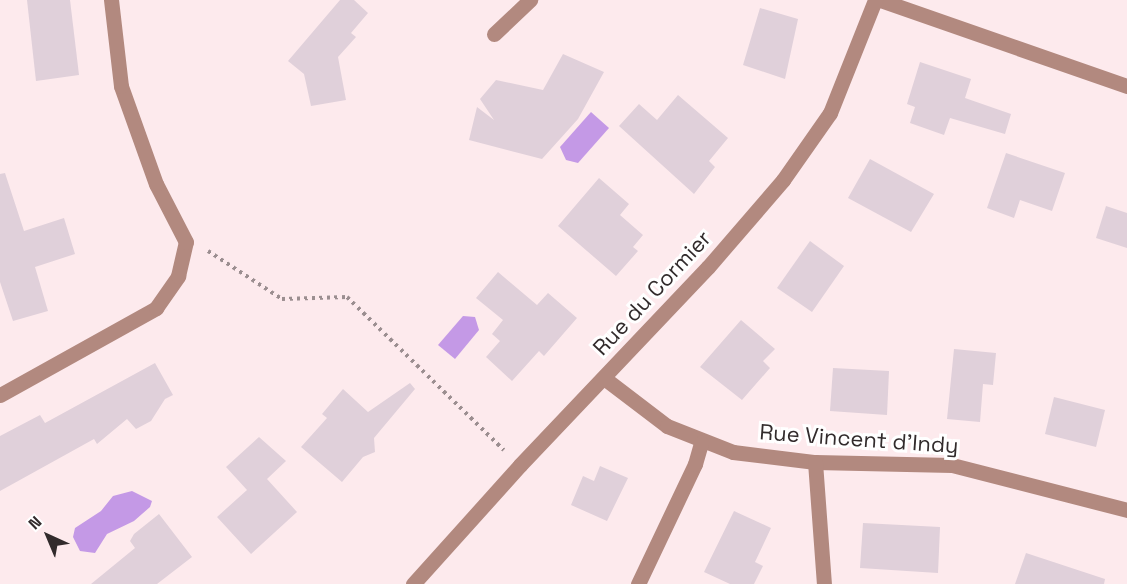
<!DOCTYPE html>
<html>
<head>
<meta charset="utf-8">
<style>
	body { margin:0 }
	#map { position:relative; width:1127px; height:584px; overflow:hidden; background:#fdeaed; font-family:"Space Grotesk",sans-serif }
	div>[style] { position:absolute }
	[style*='--x'] { left:calc(var(--x)*1px); top:calc(var(--y)*1px); width:calc(var(--w)*1px); rotate:calc(var(--a)*1deg) }
	.water>* { inset:0; background:#c499e6 }
	.building>* { inset:0; background:#e0d0da }
	.path>* { height:4px; margin-top:-2px; transform-origin:0; background:repeating-linear-gradient(90deg,#9b8e90 0 3px,transparent 0 7.5px) }
	.minor>* { height:15px; margin:-7.5px; padding:0 7.5px; transform-origin:7.5px; border-radius:7.5px; background:#b2897f }
	span { translate:-50% -50%; white-space:nowrap; text-align:center; line-height:1.15; -webkit-text-stroke:6px #fff; paint-order:stroke }
	.street-label { font-size:22px; color:#322b2c }
	.north { position:absolute; left:18px; top:506px; width:60px; height:60px; -webkit-text-stroke:4px #fff; paint-order:stroke; rotate:316deg; font-size:16px; font-weight:700; line-height:24px; text-align:center; color:#322b2c }
	.north::after { content:''; display:block; margin:auto; width:21px; height:27px; background:#322b2c; clip-path:polygon(50% 0,100% 100%,50% 72%,0 100%) }
</style>
</head>
<body>
<div id="map">
	<div class="water">
		<i style="clip-path:polygon(591px 112px,609px 128px,578px 163px,566px 160px,560px 147px)"></i>
		<i style="clip-path:polygon(463px 316px,475px 317px,479px 330px,455px 359px,438px 345px)"></i>
		<i style="clip-path:polygon(132px 491px,152px 501px,150px 507px,134px 521px,107px 534px,95px 553px,80px 551px,73px 537px,75px 528px,101px 511px,113px 496px)"></i>
	</div>
	<div class="building">
		<i style="clip-path:polygon(27px 0,70px 0,79px 75px,36px 81px)"></i>
		<i style="clip-path:polygon(340px 0,354px 0,368px 13px,351px 33px,356px 37px,338px 57px,346px 100px,311px 106px,304px 74px,288px 61px)"></i>
		<i style="clip-path:polygon(760px 8px,798px 19px,785px 79px,743px 65px)"></i>
		<i style="clip-path:polygon(563px 54px,604px 72px,578px 119px,542px 159px,469px 140px,477px 107px,494px 120px,480px 99px,496px 80px,543px 90px)"></i>
		<i style="clip-path:polygon(920px 62px,971px 79px,965px 98px,1011px 114px,1005px 134px,950px 118px,944px 135px,910px 123px,915px 107px,907px 104px)"></i>
		<i style="clip-path:polygon(678px 95px,728px 138px,709px 161px,715px 167px,694px 194px,619px 126px,639px 104px,657px 120px)"></i>
		<i style="clip-path:polygon(1006px 153px,1065px 173px,1052px 211px,1020px 200px,1014px 218px,987px 208px)"></i>
		<i style="clip-path:polygon(870px 159px,934px 194px,911px 232px,848px 198px)"></i>
		<i style="clip-path:polygon(5px 173px,24px 231px,64px 218px,75px 254px,35px 267px,48px 311px,13px 321px,0 282px,0 174px)"></i>
		<i style="clip-path:polygon(599px 178px,629px 204px,620px 215px,643px 235px,633px 247px,638px 251px,616px 276px,558px 226px)"></i>
		<i style="clip-path:polygon(1106px 206px,1127px 213px,1127px 248px,1096px 238px)"></i>
		<i style="clip-path:polygon(810px 241px,844px 266px,812px 312px,777px 288px)"></i>
		<i style="clip-path:polygon(498px 272px,537px 305px,548px 293px,577px 318px,544px 356px,539px 351px,512px 381px,486px 357px,500px 341px,492px 334px,503px 320px,476px 298px)"></i>
		<i style="clip-path:polygon(741px 320px,775px 349px,763px 361px,770px 368px,742px 400px,700px 367px)"></i>
		<i style="clip-path:polygon(954px 349px,996px 353px,993px 385px,983px 384px,980px 422px,947px 419px)"></i>
		<i style="clip-path:polygon(155px 363px,173px 395px,165px 399px,151px 421px,136px 429px,127px 419px,97px 444px,94px 439px,0 491px,0 436px,40px 415px,45px 423px)"></i>
		<i style="clip-path:polygon(833px 368px,889px 371px,887px 415px,830px 411px)"></i>
		<i style="clip-path:polygon(410px 383px,415px 389px,374px 438px,375px 452px,363px 457px,342px 482px,301px 447px,327px 418px,322px 414px,343px 389px,368px 412px)"></i>
		<i style="clip-path:polygon(1054px 397px,1105px 410px,1096px 447px,1045px 434px)"></i>
		<i style="clip-path:polygon(259px 437px,286px 461px,267px 479px,297px 512px,251px 554px,217px 517px,247px 490px,226px 467px)"></i>
		<i style="clip-path:polygon(600px 466px,628px 478px,607px 521px,571px 505px,583px 476px,594px 481px)"></i>
		<i style="clip-path:polygon(734px 511px,771px 528px,755px 562px,763px 566px,754px 584px,730px 584px,704px 572px)"></i>
		<i style="clip-path:polygon(159px 514px,192px 557px,157px 584px,91px 584px,135px 548px,130px 541px,134px 534px)"></i>
		<i style="clip-path:polygon(863px 523px,940px 527px,938px 573px,860px 568px)"></i>
		<i style="clip-path:polygon(1026px 553px,1105px 579px,1104px 584px,1015px 584px)"></i>
	</div>
	<div class="path">
		<i style="--x:208;--y:251;--w:88;--a:33"></i>
		<i style="--x:282;--y:299;--w:65;--a:-1.8"></i>
		<i style="--x:347;--y:297;--w:219;--a:44.3"></i>
	</div>
	<div class="minor">
		<i style="--x:880;--y:0;--w:262;--a:19.2"></i>
		<i style="--x:494;--y:34;--w:50;--a:-43.4"></i>
		<i style="--x:604;--y:378;--w:79;--a:37.3"></i>
		<i style="--x:667;--y:426;--w:71;--a:21.5"></i>
		<i style="--x:733;--y:452;--w:83;--a:7"></i>
		<i style="--x:815;--y:462;--w:137;--a:1.3"></i>
		<i style="--x:952;--y:465;--w:181;--a:14.4"></i>
		<i style="--x:0;--y:395;--w:179;--a:-29.1"></i>
		<i style="--x:156;--y:308;--w:39;--a:-55"></i>
		<i style="--x:178;--y:276;--w:35;--a:-77"></i>
		<i style="--x:186;--y:242;--w:65;--a:-117.3"></i>
		<i style="--x:156;--y:184;--w:104;--a:-109.7"></i>
		<i style="--x:121;--y:86;--w:87;--a:-96.6"></i>
		<i style="--x:815;--y:462;--w:122;--a:85.8"></i>
		<i style="--x:413;--y:584;--w:160;--a:-48"></i>
		<i style="--x:520;--y:465;--w:273;--a:-46.5"></i>
		<i style="--x:708;--y:267;--w:115;--a:-49.2"></i>
		<i style="--x:783;--y:180;--w:82;--a:-55"></i>
		<i style="--x:830;--y:113;--w:122;--a:-68.3"></i>
		<i style="--x:638;--y:584;--w:133;--a:-64.6"></i>
		<i style="--x:695;--y:464;--w:22;--a:-74"></i>
	</div>
	<div class="street-label">
		<span style="left:652px;top:293px;rotate:-47deg">Rue du Cormier</span>
		<span style="left:859px;top:439px;rotate:4deg">Rue Vincent d'Indy</span>
	</div>
	<div class="north">N</div>
</div>
</body>
</html>
